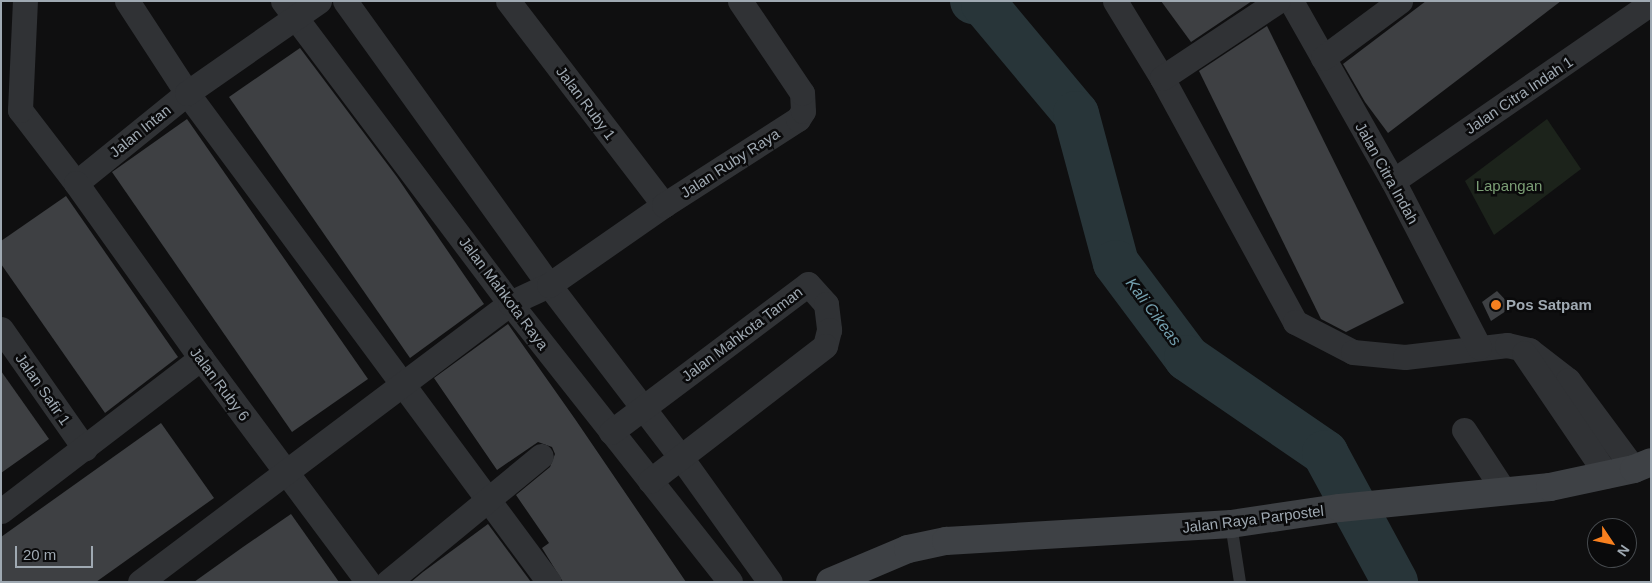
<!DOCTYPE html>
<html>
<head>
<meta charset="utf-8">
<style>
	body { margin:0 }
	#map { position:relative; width:1652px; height:583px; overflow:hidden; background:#0f0f10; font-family:Arial,sans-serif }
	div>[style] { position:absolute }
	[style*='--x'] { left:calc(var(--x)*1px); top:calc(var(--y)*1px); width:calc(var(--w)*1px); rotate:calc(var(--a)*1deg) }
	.green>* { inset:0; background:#1c231b }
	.river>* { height:46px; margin:-23px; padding:0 23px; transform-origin:23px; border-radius:23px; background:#283539 }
	.building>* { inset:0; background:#3e4043 }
	.lane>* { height:12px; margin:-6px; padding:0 6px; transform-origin:6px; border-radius:6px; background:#303235 }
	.street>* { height:25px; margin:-12.5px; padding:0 12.5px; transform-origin:12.5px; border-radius:12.5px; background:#303235 }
	.secondary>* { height:28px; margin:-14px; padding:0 14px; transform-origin:14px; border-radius:14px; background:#3e4145 }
	.dots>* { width:14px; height:14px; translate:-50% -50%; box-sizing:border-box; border:2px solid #0a0a0b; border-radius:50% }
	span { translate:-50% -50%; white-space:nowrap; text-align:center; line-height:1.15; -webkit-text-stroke:5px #0a0a0b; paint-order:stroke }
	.street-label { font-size:15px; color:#9fa9b2 }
	.park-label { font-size:15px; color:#7b9e75 }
	.poi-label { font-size:15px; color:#9fa9b2; font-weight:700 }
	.left { translate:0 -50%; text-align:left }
	.water-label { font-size:16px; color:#74a0af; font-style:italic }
	.frame { position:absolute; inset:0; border:2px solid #9fa9b2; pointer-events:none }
	.north { position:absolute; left:1587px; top:518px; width:50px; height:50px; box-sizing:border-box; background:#0a0a0b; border:1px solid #464a4e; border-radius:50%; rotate:124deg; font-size:14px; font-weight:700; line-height:20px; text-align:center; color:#9fa9b2 }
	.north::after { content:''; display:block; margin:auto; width:18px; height:22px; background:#f8801f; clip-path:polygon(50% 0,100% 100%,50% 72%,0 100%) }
	.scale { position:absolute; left:15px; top:546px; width:78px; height:22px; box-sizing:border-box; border:2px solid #9fa9b2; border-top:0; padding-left:6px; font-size:15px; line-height:18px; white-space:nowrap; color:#9fa9b2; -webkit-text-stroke:4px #0a0a0b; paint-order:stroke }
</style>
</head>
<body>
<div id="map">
	<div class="green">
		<i style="clip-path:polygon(1547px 119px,1581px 169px,1494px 235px,1465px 181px)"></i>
	</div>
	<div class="river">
		<i style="--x:973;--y:1;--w:11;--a:15"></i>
		<i style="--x:984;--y:4;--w:143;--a:50.1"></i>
		<i style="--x:1076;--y:114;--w:154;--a:75"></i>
		<i style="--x:1116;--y:263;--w:119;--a:53.2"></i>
		<i style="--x:1187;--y:358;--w:168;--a:34.5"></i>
		<i style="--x:1325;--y:453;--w:147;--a:61.5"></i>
	</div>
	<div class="building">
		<i style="clip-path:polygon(1161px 1px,1252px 1px,1191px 42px)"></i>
		<i style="clip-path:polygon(1426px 1px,1561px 1px,1388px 133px,1365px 102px,1343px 64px)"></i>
		<i style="clip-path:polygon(1267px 26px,1404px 303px,1346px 332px,1321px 319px,1199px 71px)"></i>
		<i style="clip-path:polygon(300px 48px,397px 177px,484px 304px,410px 358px,229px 97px)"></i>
		<i style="clip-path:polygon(187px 119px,368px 379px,292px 432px,112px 172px)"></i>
		<i style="clip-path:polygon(66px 196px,178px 357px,105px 413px,1px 264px,1px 241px)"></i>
		<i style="clip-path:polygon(1497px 291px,1512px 307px,1491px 321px,1482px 302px)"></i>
		<i style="clip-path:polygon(508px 324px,575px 419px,686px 582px,563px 582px,542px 548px,549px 543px,516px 495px,550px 467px,555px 454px,552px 447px,538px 442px,497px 470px,434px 378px)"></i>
		<i style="clip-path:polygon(1px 371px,49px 439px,1px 473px)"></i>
		<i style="clip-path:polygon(161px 423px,214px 498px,96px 582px,1px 582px,1px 537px)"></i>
		<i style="clip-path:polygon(291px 514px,339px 582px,194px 582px,243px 547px)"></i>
		<i style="clip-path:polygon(488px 524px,531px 582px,411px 582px,423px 572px)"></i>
	</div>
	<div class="lane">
		<i style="--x:1231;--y:524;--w:59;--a:81.2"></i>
	</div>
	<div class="street">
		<i style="--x:127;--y:1;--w:110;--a:56.9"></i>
		<i style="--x:187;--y:93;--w:608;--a:53.49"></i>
		<i style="--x:283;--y:1;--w:378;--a:53.1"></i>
		<i style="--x:510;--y:303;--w:355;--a:51.7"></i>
		<i style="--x:345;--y:1;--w:350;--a:54.3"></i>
		<i style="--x:549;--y:285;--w:219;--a:52.6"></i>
		<i style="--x:682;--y:459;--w:151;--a:54.4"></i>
		<i style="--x:508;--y:1;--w:257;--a:52.6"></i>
		<i style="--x:1115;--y:1;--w:90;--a:58.6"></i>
		<i style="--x:1162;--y:78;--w:278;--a:61.4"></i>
		<i style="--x:1295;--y:322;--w:65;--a:27.3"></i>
		<i style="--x:1353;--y:352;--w:52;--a:5.5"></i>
		<i style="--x:1405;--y:357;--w:103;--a:-6.7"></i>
		<i style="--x:1507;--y:345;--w:23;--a:13"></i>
		<i style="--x:1529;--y:350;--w:49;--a:37.6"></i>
		<i style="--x:1568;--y:380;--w:111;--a:53.4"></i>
		<i style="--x:1291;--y:1;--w:207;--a:60.5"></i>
		<i style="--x:1393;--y:181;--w:187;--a:62.6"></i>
		<i style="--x:1323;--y:58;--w:96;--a:-36.5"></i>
		<i style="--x:1162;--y:78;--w:139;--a:-33.6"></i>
		<i style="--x:20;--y:110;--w:92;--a:52.5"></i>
		<i style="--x:76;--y:183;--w:143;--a:-39"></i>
		<i style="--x:187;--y:93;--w:161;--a:-34.9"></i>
		<i style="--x:20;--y:110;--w:109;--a:-87.4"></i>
		<i style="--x:1393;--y:181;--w:313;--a:-34.6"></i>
		<i style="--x:76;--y:183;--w:215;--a:54.5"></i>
		<i style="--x:201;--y:358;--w:279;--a:53.3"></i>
		<i style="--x:1;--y:329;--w:146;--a:55"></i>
		<i style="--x:1524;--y:353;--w:148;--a:55.8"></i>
		<i style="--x:1464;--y:430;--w:73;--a:56.7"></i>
		<i style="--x:611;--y:432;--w:246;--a:-36.9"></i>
		<i style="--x:808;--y:284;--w:27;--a:48"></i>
		<i style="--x:826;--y:304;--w:26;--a:83"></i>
		<i style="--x:829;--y:330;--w:16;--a:104"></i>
		<i style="--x:825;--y:346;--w:221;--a:142.4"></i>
		<i style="--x:1;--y:511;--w:252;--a:-37.4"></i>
		<i style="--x:140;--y:582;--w:463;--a:-37"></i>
		<i style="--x:510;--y:303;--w:43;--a:-24.8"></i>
		<i style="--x:549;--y:285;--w:140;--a:-34.8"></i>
		<i style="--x:664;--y:205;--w:159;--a:-32.7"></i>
		<i style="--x:798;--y:119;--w:9;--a:-58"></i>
		<i style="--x:803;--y:111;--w:18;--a:-93"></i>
		<i style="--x:802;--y:93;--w:111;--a:-124"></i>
		<i style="--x:388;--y:582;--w:198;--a:-39.5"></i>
	</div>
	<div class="secondary">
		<i style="--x:830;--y:582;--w:85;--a:-22.9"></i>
		<i style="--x:908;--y:549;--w:39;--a:-12"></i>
		<i style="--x:946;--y:541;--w:286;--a:-3.4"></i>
		<i style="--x:1231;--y:524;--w:110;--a:-8.4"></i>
		<i style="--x:1340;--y:508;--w:211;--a:-5.7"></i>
		<i style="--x:1550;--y:487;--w:86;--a:-12.1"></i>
		<i style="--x:1634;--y:469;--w:18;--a:-22"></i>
	</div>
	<div class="dots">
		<i style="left:1496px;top:305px;background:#f8801f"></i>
	</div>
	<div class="street-label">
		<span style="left:1519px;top:95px;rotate:-34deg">Jalan Citra Indah 1</span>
		<span style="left:586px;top:103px;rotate:53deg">Jalan Ruby 1</span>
		<span style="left:140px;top:131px;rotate:-39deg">Jalan Intan</span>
		<span style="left:730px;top:163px;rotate:-33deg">Jalan Ruby Raya</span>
		<span style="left:1387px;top:173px;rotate:61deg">Jalan Citra Indah</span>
		<span style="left:504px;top:293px;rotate:53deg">Jalan Mahkota Raya</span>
		<span style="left:742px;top:334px;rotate:-37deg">Jalan Mahkota Taman</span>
		<span style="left:220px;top:384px;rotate:53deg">Jalan Ruby 6</span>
		<span style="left:43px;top:389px;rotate:55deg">Jalan Safir 1</span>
		<span style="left:1253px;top:519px;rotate:-7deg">Jalan Raya Parpostel</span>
	</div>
	<div class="park-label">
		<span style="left:1509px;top:186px">Lapangan</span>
	</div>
	<div class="poi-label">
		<span class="left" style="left:1506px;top:305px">Pos Satpam</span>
	</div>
	<div class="water-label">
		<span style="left:1153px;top:312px;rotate:53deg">Kali Cikeas</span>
	</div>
	<div class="frame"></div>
	<div class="north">N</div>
	<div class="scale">20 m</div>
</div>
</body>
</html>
